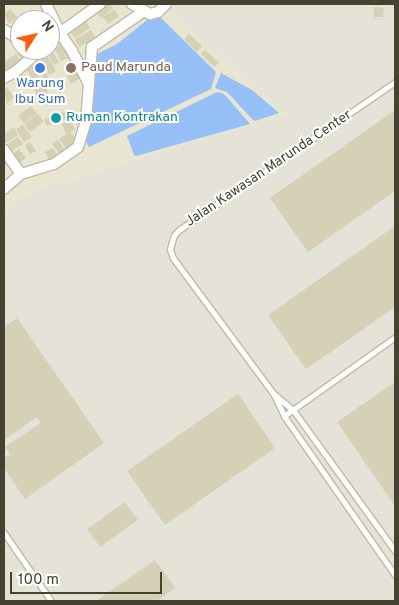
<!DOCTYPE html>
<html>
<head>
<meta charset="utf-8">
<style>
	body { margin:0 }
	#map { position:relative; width:399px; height:605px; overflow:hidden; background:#f4f2e3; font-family:Overpass,sans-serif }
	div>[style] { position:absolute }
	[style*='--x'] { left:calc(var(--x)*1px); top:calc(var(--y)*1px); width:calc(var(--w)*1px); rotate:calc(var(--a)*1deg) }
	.residential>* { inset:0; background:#e8e5d0 }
	.industrial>* { inset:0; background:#e5e2d8 }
	.water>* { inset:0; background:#97bff8 }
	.building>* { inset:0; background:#d6d0b7 }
	.roads { filter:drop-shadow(1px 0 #c0bba4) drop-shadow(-1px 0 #c0bba4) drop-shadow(0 1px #c0bba4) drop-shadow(0 -1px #c0bba4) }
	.lane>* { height:5px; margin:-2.5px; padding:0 2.5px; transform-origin:2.5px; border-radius:2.5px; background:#fff }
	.street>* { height:10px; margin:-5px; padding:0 5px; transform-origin:5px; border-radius:5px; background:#fff }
	.dots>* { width:14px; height:14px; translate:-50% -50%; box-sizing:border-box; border:2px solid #fff; border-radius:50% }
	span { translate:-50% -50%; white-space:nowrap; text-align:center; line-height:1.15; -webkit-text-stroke:4px #fff; paint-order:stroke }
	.education-label { font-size:14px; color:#785e54 }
	.left { translate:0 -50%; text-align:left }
	.shop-label { font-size:14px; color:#366cbe }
	.culture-label { font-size:14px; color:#0d838f }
	.street-label { font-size:14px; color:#464232 }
	.frame { position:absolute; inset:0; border:5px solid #464232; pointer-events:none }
	.north { position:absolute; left:10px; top:10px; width:50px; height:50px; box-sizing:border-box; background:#fff; border:1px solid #b5b3ad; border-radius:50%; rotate:55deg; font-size:14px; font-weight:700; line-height:20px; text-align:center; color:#464232 }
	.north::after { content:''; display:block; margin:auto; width:18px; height:22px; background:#ff5d0e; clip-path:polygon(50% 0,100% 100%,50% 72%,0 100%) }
	.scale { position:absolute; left:10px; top:572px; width:152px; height:22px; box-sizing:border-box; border:2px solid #464232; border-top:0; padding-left:6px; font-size:15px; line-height:18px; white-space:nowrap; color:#464232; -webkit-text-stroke:4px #fff; paint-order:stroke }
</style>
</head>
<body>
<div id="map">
	<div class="residential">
		<i style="clip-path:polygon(evenodd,4px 4px,172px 4px,167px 9px,287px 114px,35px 190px,4px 211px,4px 4px,20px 20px,50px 20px,50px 50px,20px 50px,20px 20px)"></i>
	</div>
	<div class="industrial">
		<i style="clip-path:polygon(172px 4px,395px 4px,395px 601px,4px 601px,4px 211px,35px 190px,287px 114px,167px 9px)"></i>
	</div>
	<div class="water">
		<i style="clip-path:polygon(156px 13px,216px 72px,211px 89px,89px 147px,85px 139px,95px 55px,117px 44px)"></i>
		<i style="clip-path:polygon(221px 73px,252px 90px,279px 113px,255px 121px,252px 119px,227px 92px,215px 88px)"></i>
		<i style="clip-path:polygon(217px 92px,222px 93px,226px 96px,250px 124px,136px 156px,134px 155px,127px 136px)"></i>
	</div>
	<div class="building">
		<i style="clip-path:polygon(106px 4px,110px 4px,113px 8px,101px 18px,96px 11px)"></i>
		<i style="clip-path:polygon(374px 7px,384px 8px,383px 17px,374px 17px)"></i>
		<i style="clip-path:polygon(10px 9px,17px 17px,9px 24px,4px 14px)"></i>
		<i style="clip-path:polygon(114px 9px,119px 16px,108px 24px,103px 17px)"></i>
		<i style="clip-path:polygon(86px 21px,90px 28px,75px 38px,70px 31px)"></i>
		<i style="clip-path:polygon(91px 30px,96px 38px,79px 47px,75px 39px)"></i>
		<i style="clip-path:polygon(189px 34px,202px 46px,197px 52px,184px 39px)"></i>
		<i style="clip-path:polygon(62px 37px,73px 55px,67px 59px,62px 50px,66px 59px,61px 61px,54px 48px,59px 46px,56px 41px)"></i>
		<i style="clip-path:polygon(20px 46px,20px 50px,27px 50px,30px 55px,21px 60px,15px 48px)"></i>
		<i style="clip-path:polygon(52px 50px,59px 62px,54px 65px,47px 54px)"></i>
		<i style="clip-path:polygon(205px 50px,219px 63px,214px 67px,201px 54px)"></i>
		<i style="clip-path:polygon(16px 54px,22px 63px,4px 76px,4px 62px)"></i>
		<i style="clip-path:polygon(48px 57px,56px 71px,50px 75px,41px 60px)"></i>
		<i style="clip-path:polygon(40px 61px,46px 72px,40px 75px,34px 65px)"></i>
		<i style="clip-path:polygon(33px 66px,39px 76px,32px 80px,27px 70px)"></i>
		<i style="clip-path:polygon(78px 70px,82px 77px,71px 84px,67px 76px)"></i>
		<i style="clip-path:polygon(46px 73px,55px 87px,51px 90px,42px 76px)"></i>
		<i style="clip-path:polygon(46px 86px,48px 93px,37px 97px,34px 90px)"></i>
		<i style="clip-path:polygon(8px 88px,14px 98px,7px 103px,4px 90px)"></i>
		<i style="clip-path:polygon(50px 93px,53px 98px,44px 104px,40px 99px)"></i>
		<i style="clip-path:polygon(31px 106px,37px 114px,24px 123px,18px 116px)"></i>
		<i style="clip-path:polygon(395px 110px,395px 191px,308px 252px,270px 198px)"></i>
		<i style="clip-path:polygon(65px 111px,67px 118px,47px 126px,44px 119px)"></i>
		<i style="clip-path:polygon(38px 114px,44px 122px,30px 132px,24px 124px)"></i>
		<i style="clip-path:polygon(71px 120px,75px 130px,66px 134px,62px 124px)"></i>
		<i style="clip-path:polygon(23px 125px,32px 137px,24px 142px,16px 129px)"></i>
		<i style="clip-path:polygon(14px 127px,18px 135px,4px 144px,4px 134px)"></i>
		<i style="clip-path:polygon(70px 132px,77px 141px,68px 151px,59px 139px)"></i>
		<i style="clip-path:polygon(18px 137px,23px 144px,9px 152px,5px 146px)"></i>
		<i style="clip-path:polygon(58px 140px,67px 153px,62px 157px,52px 144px)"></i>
		<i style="clip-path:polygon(30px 142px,36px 151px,30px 154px,25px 146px)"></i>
		<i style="clip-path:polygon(53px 148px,58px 157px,50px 162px,45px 152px)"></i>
		<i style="clip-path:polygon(19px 149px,26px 158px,19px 163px,12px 154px)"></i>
		<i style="clip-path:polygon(395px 226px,395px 307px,306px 369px,268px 315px)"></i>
		<i style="clip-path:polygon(17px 318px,104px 443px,25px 499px,4px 468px,4px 458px,10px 454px,5px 447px,41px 423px,37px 417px,4px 440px,4px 327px)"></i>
		<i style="clip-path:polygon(395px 382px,395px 506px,337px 422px)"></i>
		<i style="clip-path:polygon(238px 394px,275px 448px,165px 525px,127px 471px)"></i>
		<i style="clip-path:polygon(125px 502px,138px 520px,100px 547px,87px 529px)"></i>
		<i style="clip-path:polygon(155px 560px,175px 588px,157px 601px,96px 601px)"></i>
	</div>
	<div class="roads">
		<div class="lane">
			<i style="--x:395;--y:82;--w:260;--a:145.6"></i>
			<i style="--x:180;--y:229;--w:8;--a:135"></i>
			<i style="--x:174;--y:235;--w:15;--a:106"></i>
			<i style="--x:170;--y:249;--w:9;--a:72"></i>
			<i style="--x:173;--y:258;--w:168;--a:53.5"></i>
			<i style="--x:273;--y:393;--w:25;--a:64"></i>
			<i style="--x:284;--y:416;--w:194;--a:55.1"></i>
			<i style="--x:275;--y:395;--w:23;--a:40"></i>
			<i style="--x:293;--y:410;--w:174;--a:54.1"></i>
			<i style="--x:284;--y:416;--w:136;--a:-35.4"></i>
			<i style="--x:4;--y:533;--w:83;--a:55.3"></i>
		</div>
		<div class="street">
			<i style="--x:46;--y:4;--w:32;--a:64"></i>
			<i style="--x:60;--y:33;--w:22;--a:56"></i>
			<i style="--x:72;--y:51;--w:35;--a:63"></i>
			<i style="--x:132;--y:4;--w:21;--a:29"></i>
			<i style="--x:150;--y:14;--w:8;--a:-14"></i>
			<i style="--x:158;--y:12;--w:11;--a:-45"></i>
			<i style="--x:4;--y:30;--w:19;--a:32"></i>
			<i style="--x:50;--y:40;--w:62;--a:-35.8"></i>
			<i style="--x:4;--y:78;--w:13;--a:-29"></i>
			<i style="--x:15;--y:72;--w:33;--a:-41"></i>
			<i style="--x:4;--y:150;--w:29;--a:55"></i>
			<i style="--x:21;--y:174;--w:23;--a:139"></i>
			<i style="--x:21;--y:174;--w:34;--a:-17"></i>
			<i style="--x:54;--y:164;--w:29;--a:-35"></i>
			<i style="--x:78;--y:147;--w:27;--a:-73"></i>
			<i style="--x:86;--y:121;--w:74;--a:-85.4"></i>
			<i style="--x:92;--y:47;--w:63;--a:-34.7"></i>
		</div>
	</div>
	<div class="dots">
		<i style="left:40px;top:68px;background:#3f7fe0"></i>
		<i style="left:71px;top:68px;background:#8d6e63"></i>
		<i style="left:56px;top:118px;background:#0f9aa8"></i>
	</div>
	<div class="education-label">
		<span class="left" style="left:81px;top:68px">Paud Marunda</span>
	</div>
	<div class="shop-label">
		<span style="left:40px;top:92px">Warung<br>Ibu Sum</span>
	</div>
	<div class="culture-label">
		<span class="left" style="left:66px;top:118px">Ruman Kontrakan</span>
	</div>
	<div class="street-label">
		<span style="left:269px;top:169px;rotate:-34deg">Jalan Kawasan Marunda Center</span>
	</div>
	<div class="frame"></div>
	<div class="north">N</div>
	<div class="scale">100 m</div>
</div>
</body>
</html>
